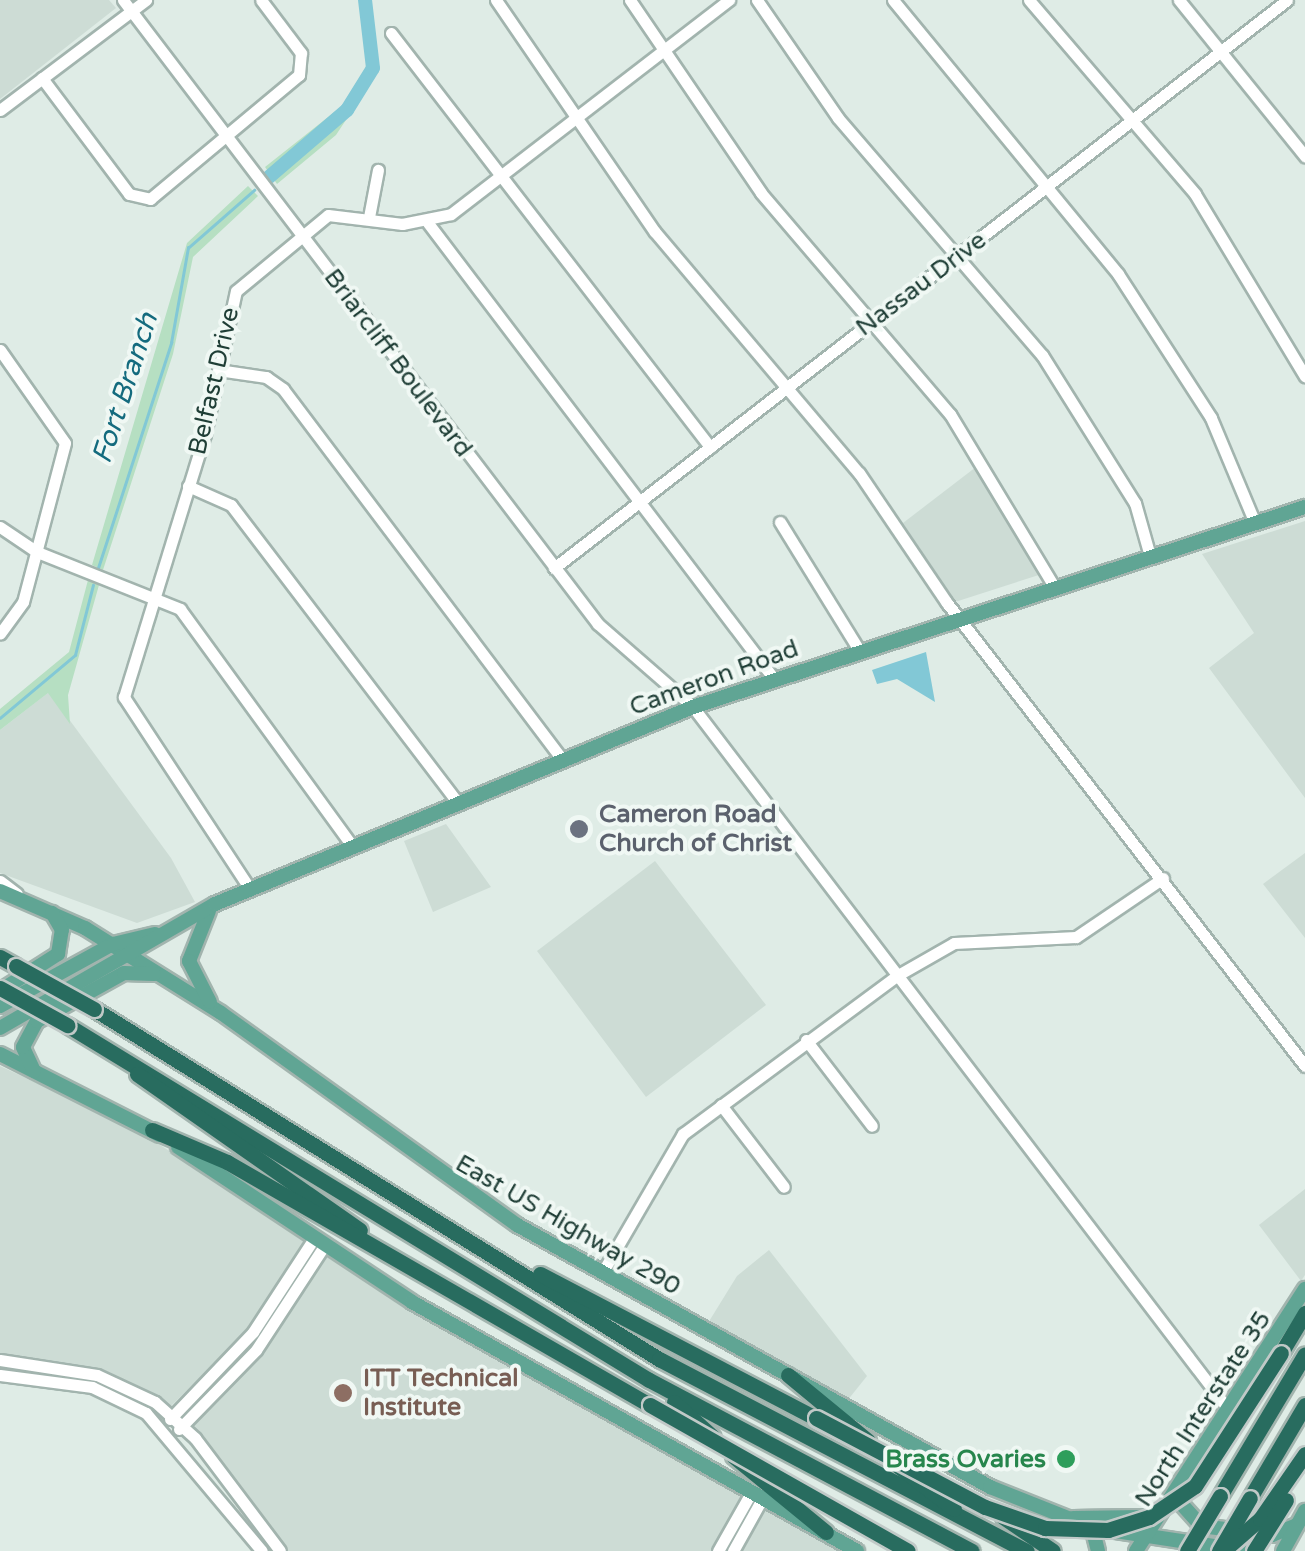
<!DOCTYPE html>
<html>
<head>
<meta charset="utf-8">
<style>
	body { margin:0 }
	#map { position:relative; width:1305px; height:1551px; overflow:hidden; background:#dfece6; font-family:"Varela Round",sans-serif }
	div>[style] { position:absolute }
	[style*='--x'] { left:calc(var(--x)*1px); top:calc(var(--y)*1px); width:calc(var(--w)*1px); rotate:calc(var(--a)*1deg) }
	.built>* { inset:0; background:#cddcd5 }
	.green>* { inset:0; background:#b6dfc2 }
	.water>* { inset:0; background:#82c8d6 }
	.stream>* { height:2.5px; margin:-1.25px; padding:0 1.25px; transform-origin:1.25px; border-radius:1.25px; background:#82c8d6 }
	.river>* { height:14px; margin:-7px; padding:0 7px; transform-origin:7px; border-radius:7px; background:#82c8d6 }
	.roads { filter:drop-shadow(2px 0 #a2b4ae) drop-shadow(-2px 0 #a2b4ae) drop-shadow(0 2px #a2b4ae) drop-shadow(0 -2px #a2b4ae) }
	.minor>* { height:11px; margin:-5.5px; padding:0 5.5px; transform-origin:5.5px; border-radius:5.5px; background:#fff }
	.major>* { height:14px; margin:-7px; padding:0 7px; transform-origin:7px; border-radius:7px; background:#60a594 }
	.highway>* { height:15px; margin:-7.5px; padding:0 7.5px; transform-origin:7.5px; border-radius:7.5px; background:#286c5f }
	.bridges { filter:drop-shadow(2px 0 #c0c9c7) drop-shadow(-2px 0 #c0c9c7) drop-shadow(0 2px #c0c9c7) drop-shadow(0 -2px #c0c9c7) }
	.highway-bridge>* { height:15px; margin:-7.5px; padding:0 7.5px; transform-origin:7.5px; border-radius:7.5px; background:#286c5f }
	.dots>* { width:28px; height:28px; translate:-50% -50%; box-sizing:border-box; border:5px solid #f0f8f4; border-radius:50% }
	span { translate:-50% -50%; white-space:nowrap; text-align:center; line-height:1.15; -webkit-text-stroke:8px #f0f8f4; paint-order:stroke }
	.street-label { font-size:25px; color:#1f3e36 }
	.worship-label { font-size:25px; color:#5b616d; font-weight:700 }
	.left { translate:0 -50%; text-align:left }
	.education-label { font-size:25px; color:#785e54; font-weight:700 }
	.leisure-label { font-size:25px; color:#27864d; font-weight:700 }
	.right { translate:-100% -50%; text-align:right }
	.water-label { font-size:28px; color:#146b7e; font-style:italic }
</style>
</head>
<body>
<div id="map">
	<div class="built">
		<i style="clip-path:polygon(0 0,109px 0,116px 8px,0 99px)"></i>
		<i style="clip-path:polygon(976px 467px,1042px 574px,955px 602px,903px 523px)"></i>
		<i style="clip-path:polygon(1305px 521px,1305px 798px,1209px 668px,1254px 633px,1202px 554px)"></i>
		<i style="clip-path:polygon(49px 692px,171px 858px,195px 902px,137px 923px,0 873px,0 730px)"></i>
		<i style="clip-path:polygon(446px 824px,491px 887px,433px 912px,404px 841px)"></i>
		<i style="clip-path:polygon(1305px 853px,1305px 938px,1263px 884px)"></i>
		<i style="clip-path:polygon(655px 861px,766px 1005px,646px 1097px,537px 951px)"></i>
		<i style="clip-path:polygon(0 1066px,134px 1128px,305px 1239px,247px 1331px,170px 1407px,109px 1372px,0 1354px)"></i>
		<i style="clip-path:polygon(1305px 1189px,1305px 1275px,1301px 1281px,1259px 1225px)"></i>
		<i style="clip-path:polygon(769px 1250px,867px 1376px,847px 1401px,708px 1323px,737px 1276px)"></i>
		<i style="clip-path:polygon(325px 1256px,743px 1495px,713px 1551px,287px 1551px,192px 1426px,257px 1357px)"></i>
		<i style="clip-path:polygon(764px 1506px,843px 1551px,739px 1551px)"></i>
	</div>
	<div class="green">
		<i style="clip-path:polygon(359px 0,371px 0,377px 73px,336px 135px,277px 184px,265px 167px,342px 106px,368px 64px)"></i>
		<i style="clip-path:polygon(248px 186px,258px 196px,193px 257px,173px 354px,103px 570px,92px 565px,187px 243px)"></i>
		<i style="clip-path:polygon(88px 580px,99px 585px,68px 695px,70px 724px,48px 693px,0 730px,0 709px,69px 652px)"></i>
	</div>
	<div class="water">
		<i style="clip-path:polygon(926px 652px,935px 702px,897px 679px,877px 684px,872px 670px)"></i>
	</div>
	<div class="stream">
		<i style="--x:98;--y:568;--w:237;--a:-72"></i>
		<i style="--x:171;--y:343;--w:97;--a:-79.9"></i>
		<i style="--x:188;--y:248;--w:88;--a:-41.3"></i>
		<i style="--x:0;--y:718;--w:98;--a:-40"></i>
		<i style="--x:75;--y:655;--w:72;--a:-75.6"></i>
	</div>
	<div class="river">
		<i style="--x:269;--y:177;--w:103;--a:-40.7"></i>
		<i style="--x:347;--y:110;--w:49;--a:-58.2"></i>
		<i style="--x:373;--y:68;--w:68;--a:-96.7"></i>
	</div>
	<div class="roads">
		<div class="minor">
			<i style="--x:123;--y:0;--w:784;--a:52.72"></i>
			<i style="--x:598;--y:624;--w:126;--a:41.1"></i>
			<i style="--x:693;--y:707;--w:888;--a:52.69"></i>
			<i style="--x:496;--y:0;--w:281;--a:55.6"></i>
			<i style="--x:655;--y:232;--w:316;--a:49.8"></i>
			<i style="--x:859;--y:473;--w:157;--a:55.9"></i>
			<i style="--x:947;--y:603;--w:585;--a:52.29"></i>
			<i style="--x:630;--y:0;--w:233;--a:55.8"></i>
			<i style="--x:761;--y:193;--w:291;--a:49.5"></i>
			<i style="--x:950;--y:414;--w:200;--a:58.9"></i>
			<i style="--x:757;--y:0;--w:143;--a:55.5"></i>
			<i style="--x:838;--y:118;--w:313;--a:49.3"></i>
			<i style="--x:1042;--y:355;--w:175;--a:57.9"></i>
			<i style="--x:1135;--y:503;--w:55;--a:74.2"></i>
			<i style="--x:893;--y:0;--w:355;--a:50.6"></i>
			<i style="--x:1118;--y:274;--w:171;--a:57.1"></i>
			<i style="--x:1211;--y:418;--w:114;--a:67.3"></i>
			<i style="--x:1029;--y:0;--w:255;--a:49.4"></i>
			<i style="--x:1195;--y:194;--w:213;--a:58.9"></i>
			<i style="--x:1179;--y:0;--w:201;--a:51.1"></i>
			<i style="--x:391;--y:33;--w:523;--a:52.38"></i>
			<i style="--x:42;--y:78;--w:145;--a:53.1"></i>
			<i style="--x:129;--y:194;--w:22;--a:13"></i>
			<i style="--x:150;--y:199;--w:194;--a:-39.8"></i>
			<i style="--x:299;--y:75;--w:22;--a:-85"></i>
			<i style="--x:301;--y:53;--w:66;--a:-127"></i>
			<i style="--x:0;--y:110;--w:183;--a:-37"></i>
			<i style="--x:369;--y:217;--w:48;--a:-79.2"></i>
			<i style="--x:428;--y:223;--w:572;--a:52.81"></i>
			<i style="--x:0;--y:350;--w:113;--a:55"></i>
			<i style="--x:65;--y:443;--w:164;--a:104.8"></i>
			<i style="--x:23;--y:602;--w:39;--a:126"></i>
			<i style="--x:218;--y:370;--w:49;--a:8.3"></i>
			<i style="--x:266;--y:377;--w:21;--a:35"></i>
			<i style="--x:283;--y:389;--w:466;--a:53"></i>
			<i style="--x:188;--y:486;--w:47;--a:23.8"></i>
			<i style="--x:231;--y:505;--w:375;--a:52.7"></i>
			<i style="--x:780;--y:522;--w:150;--a:58.3"></i>
			<i style="--x:0;--y:527;--w:45;--a:34"></i>
			<i style="--x:37;--y:552;--w:154;--a:21.7"></i>
			<i style="--x:180;--y:609;--w:293;--a:54"></i>
			<i style="--x:554;--y:568;--w:927;--a:-37.77"></i>
			<i style="--x:0;--y:881;--w:21;--a:37"></i>
			<i style="--x:250;--y:889;--w:230;--a:-123.3"></i>
			<i style="--x:124;--y:697;--w:275;--a:-72.9"></i>
			<i style="--x:205;--y:434;--w:146;--a:-77.8"></i>
			<i style="--x:236;--y:291;--w:119;--a:-39.6"></i>
			<i style="--x:328;--y:215;--w:75;--a:6.9"></i>
			<i style="--x:402;--y:224;--w:50;--a:-11.5"></i>
			<i style="--x:451;--y:214;--w:351;--a:-37.6"></i>
			<i style="--x:806;--y:1040;--w:108;--a:52.5"></i>
			<i style="--x:721;--y:1105;--w:103;--a:52.5"></i>
			<i style="--x:602;--y:1273;--w:161;--a:-59.8"></i>
			<i style="--x:683;--y:1134;--w:267;--a:-36.5"></i>
			<i style="--x:898;--y:975;--w:64;--a:-29.7"></i>
			<i style="--x:954;--y:943;--w:122;--a:-2.8"></i>
			<i style="--x:1076;--y:937;--w:105;--a:-34.1"></i>
			<i style="--x:0;--y:1360;--w:98;--a:8.8"></i>
			<i style="--x:97;--y:1375;--w:64;--a:25"></i>
			<i style="--x:155;--y:1402;--w:54;--a:42"></i>
			<i style="--x:195;--y:1438;--w:141;--a:53"></i>
			<i style="--x:0;--y:1375;--w:93;--a:7.4"></i>
			<i style="--x:92;--y:1387;--w:60;--a:25.7"></i>
			<i style="--x:146;--y:1413;--w:180;--a:50"></i>
			<i style="--x:170;--y:1419;--w:120;--a:-46.3"></i>
			<i style="--x:253;--y:1332;--w:110;--a:-56.9"></i>
			<i style="--x:179;--y:1429;--w:110;--a:-45.7"></i>
			<i style="--x:256;--y:1350;--w:124;--a:-56.8"></i>
			<i style="--x:718;--y:1551;--w:69;--a:-60.5"></i>
			<i style="--x:733;--y:1551;--w:62;--a:-60.9"></i>
		</div>
		<div class="major">
			<i style="--x:0;--y:891;--w:93;--a:23.5"></i>
			<i style="--x:85;--y:928;--w:160;--a:32"></i>
			<i style="--x:221;--y:1013;--w:364;--a:35.6"></i>
			<i style="--x:517;--y:1225;--w:541;--a:28.98"></i>
			<i style="--x:990;--y:1487;--w:105;--a:21.7"></i>
			<i style="--x:209;--y:911;--w:54;--a:111.8"></i>
			<i style="--x:189;--y:961;--w:46;--a:62.9"></i>
			<i style="--x:0;--y:991;--w:69;--a:-32.5"></i>
			<i style="--x:58;--y:954;--w:24;--a:-81"></i>
			<i style="--x:62;--y:930;--w:20;--a:-120"></i>
			<i style="--x:0;--y:1006;--w:129;--a:-28.8"></i>
			<i style="--x:113;--y:944;--w:43;--a:-13.4"></i>
			<i style="--x:0;--y:1028;--w:248;--a:-30"></i>
			<i style="--x:215;--y:904;--w:517;--a:-22.4"></i>
			<i style="--x:693;--y:707;--w:644;--a:-18.1"></i>
			<i style="--x:0;--y:1054;--w:179;--a:26.9"></i>
			<i style="--x:34;--y:1071;--w:26;--a:-115"></i>
			<i style="--x:23;--y:1047;--w:30;--a:-62"></i>
			<i style="--x:37;--y:1021;--w:99;--a:-28.9"></i>
			<i style="--x:124;--y:973;--w:30;--a:2"></i>
			<i style="--x:178;--y:1147;--w:281;--a:33.5"></i>
			<i style="--x:412;--y:1302;--w:510;--a:29.23"></i>
			<i style="--x:1177;--y:1499;--w:36;--a:48"></i>
			<i style="--x:1201;--y:1526;--w:72;--a:7.2"></i>
			<i style="--x:1272;--y:1535;--w:27;--a:-22"></i>
			<i style="--x:1073;--y:1518;--w:68;--a:-0.8"></i>
			<i style="--x:1092;--y:1527;--w:25;--a:76"></i>
			<i style="--x:1109;--y:1530;--w:139;--a:8.7"></i>
			<i style="--x:1136;--y:1551;--w:312;--a:-57.2"></i>
			<i style="--x:1283;--y:1551;--w:46;--a:-61.2"></i>
		</div>
		<div class="highway">
			<i style="--x:0;--y:957;--w:18;--a:29"></i>
			<i style="--x:94;--y:1009;--w:665;--a:31.78"></i>
			<i style="--x:659;--y:1359;--w:415;--a:27.6"></i>
			<i style="--x:67;--y:1025;--w:682;--a:31.38"></i>
			<i style="--x:649;--y:1380;--w:365;--a:27.9"></i>
			<i style="--x:137;--y:1074;--w:272;--a:35"></i>
			<i style="--x:152;--y:1130;--w:82;--a:23.1"></i>
			<i style="--x:227;--y:1162;--w:488;--a:29.9"></i>
			<i style="--x:540;--y:1274;--w:311;--a:27.6"></i>
			<i style="--x:1281;--y:1353;--w:47;--a:-59"></i>
			<i style="--x:788;--y:1375;--w:104;--a:39.5"></i>
			<i style="--x:674;--y:1402;--w:52;--a:41.9"></i>
			<i style="--x:733;--y:1456;--w:120;--a:39.3"></i>
			<i style="--x:889;--y:1459;--w:82;--a:37.6"></i>
			<i style="--x:1220;--y:1496;--w:165;--a:-59.1"></i>
			<i style="--x:1250;--y:1498;--w:108;--a:-59.4"></i>
			<i style="--x:1003;--y:1517;--w:60;--a:34.2"></i>
		</div>
	</div>
	<div class="bridges">
		<div class="highway-bridge">
			<i style="--x:16;--y:966;--w:89;--a:28.9"></i>
			<i style="--x:0;--y:988;--w:77;--a:28.9"></i>
			<i style="--x:650;--y:1405;--w:296;--a:29.5"></i>
			<i style="--x:816;--y:1418;--w:191;--a:27.8"></i>
			<i style="--x:985;--y:1507;--w:64;--a:19.3"></i>
			<i style="--x:1045;--y:1528;--w:63;--a:1.8"></i>
			<i style="--x:1108;--y:1530;--w:43;--a:-17.6"></i>
			<i style="--x:1149;--y:1517;--w:55;--a:-34"></i>
			<i style="--x:1195;--y:1486;--w:158;--a:-57.1"></i>
			<i style="--x:1187;--y:1551;--w:64;--a:-59"></i>
			<i style="--x:1219;--y:1551;--w:61;--a:-59.7"></i>
			<i style="--x:1223;--y:1551;--w:49;--a:-40.9"></i>
			<i style="--x:1260;--y:1519;--w:79;--a:-55.3"></i>
			<i style="--x:1254;--y:1551;--w:60;--a:-57.9"></i>
		</div>
	</div>
	<div class="dots">
		<i style="left:579px;top:829px;background:#6b7280"></i>
		<i style="left:343px;top:1393px;background:#8d6e63"></i>
		<i style="left:1066px;top:1459px;background:#2e9e5b"></i>
	</div>
	<div class="street-label">
		<span style="left:921px;top:284px;rotate:-37deg">Nassau Drive</span>
		<span style="left:398px;top:363px;rotate:53deg">Briarcliff Boulevard</span>
		<span style="left:214px;top:381px;rotate:-77deg">Belfast Drive</span>
		<span style="left:714px;top:678px;rotate:-20deg">Cameron Road</span>
		<span style="left:568px;top:1225px;rotate:30deg">East US Highway 290</span>
		<span style="left:1203px;top:1409px;rotate:-57deg">North Interstate 35</span>
	</div>
	<div class="worship-label">
		<span class="left" style="left:599px;top:829px">Cameron Road<br>Church of Christ</span>
	</div>
	<div class="education-label">
		<span class="left" style="left:363px;top:1393px">ITT Technical<br>Institute</span>
	</div>
	<div class="leisure-label">
		<span class="right" style="left:1046px;top:1459px">Brass Ovaries</span>
	</div>
	<div class="water-label">
		<span style="left:125px;top:388px;rotate:-72deg">Fort Branch</span>
	</div>
</div>
</body>
</html>
